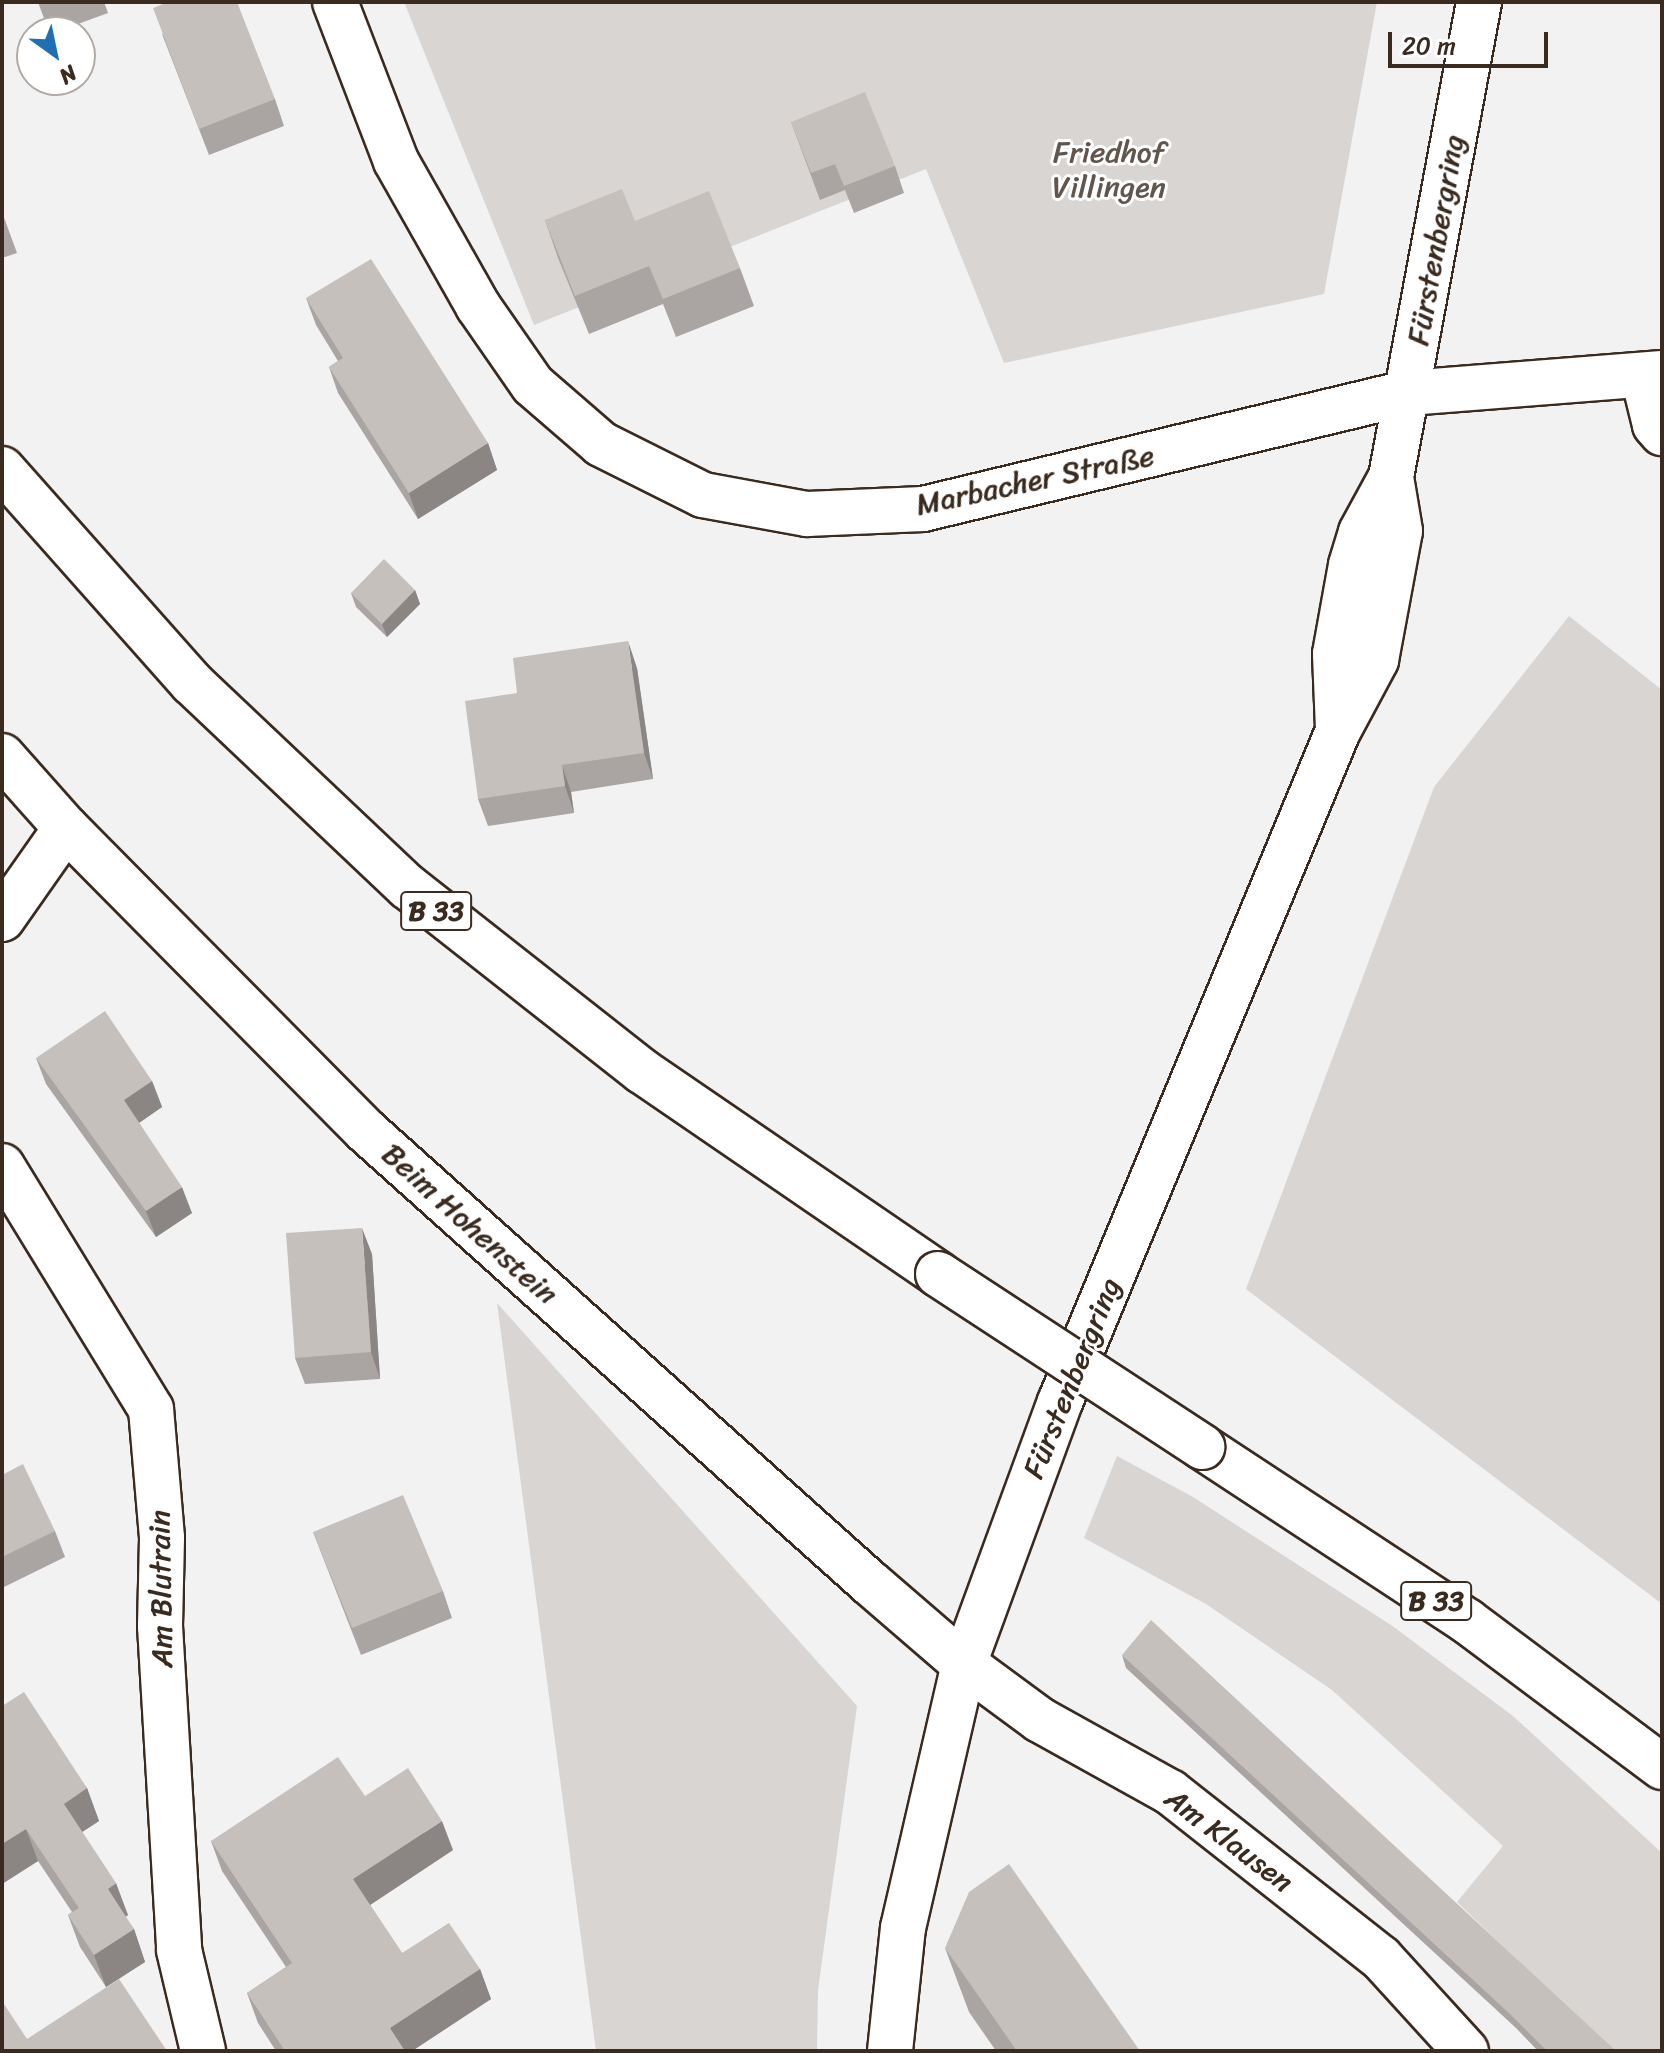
<!DOCTYPE html>
<html>
<head>
<meta charset="utf-8">
<style>
	body { margin:0 }
	#map { position:relative; width:1664px; height:2053px; overflow:hidden; background:#f3f2f2; font-family:Sriracha,sans-serif }
	div>[style] { position:absolute }
	[style*='--x'] { left:calc(var(--x)*1px); top:calc(var(--y)*1px); width:calc(var(--w)*1px); rotate:calc(var(--a)*1deg) }
	.green>* { inset:0; background:#d8d5d2 }
	.roads { filter:drop-shadow(2px 0 #3b2a1e) drop-shadow(-2px 0 #3b2a1e) drop-shadow(0 2px #3b2a1e) drop-shadow(0 -2px #3b2a1e) }
	.street>* { height:44px; margin:-22px; padding:0 22px; transform-origin:22px; border-radius:22px; background:#fff }
	.secondary>* { height:44px; margin:-22px; padding:0 22px; transform-origin:22px; border-radius:22px; background:#fff }
	.primary>* { height:44px; margin:-22px; padding:0 22px; transform-origin:22px; border-radius:22px; background:#fff }
	.bridges { filter:drop-shadow(2px 0 #3b2a1e) drop-shadow(-2px 0 #3b2a1e) drop-shadow(0 2px #3b2a1e) drop-shadow(0 -2px #3b2a1e) }
	.primary-bridge>* { height:44px; margin:-22px; padding:0 22px; transform-origin:22px; border-radius:22px; background:#fff }
	.wall>* { inset:0; background:#aaa5a3 }
	.shaded-wall>* { inset:0; background:#8b8684 }
	.building>* { inset:0; background:#c6c0bd }
	span { translate:-50% -50%; white-space:nowrap; text-align:center; line-height:1.15; -webkit-text-stroke:6px #fff; paint-order:stroke }
	.shield-label span { padding:2px 6px; background:#fff; border:2px solid; border-radius:6px; -webkit-text-stroke-width:0 }
	.shield-label { font-size:28px; color:#3b2a1e; font-weight:700 }
	.park-label { font-size:30px; color:#62554b }
	.street-label { font-size:30px; color:#3b2a1e }
	.frame { position:absolute; inset:0; border:4px solid #3b2a1e; pointer-events:none }
	.north { position:absolute; left:16px; top:16px; width:80px; height:80px; box-sizing:border-box; background:#fff; border:2px solid #b1aaa5; border-radius:50%; rotate:147deg; font-size:22px; font-weight:700; line-height:32px; text-align:center; color:#3b2a1e }
	.north::after { content:''; display:block; margin:auto; width:28px; height:36px; background:#1f6fb2; clip-path:polygon(50% 0,100% 100%,50% 72%,0 100%) }
	.scale { position:absolute; left:1388px; top:32px; width:160px; height:36px; box-sizing:border-box; border:4px solid #3b2a1e; border-top:0; padding-left:10px; font-size:24px; line-height:28px; white-space:nowrap; color:#3b2a1e; -webkit-text-stroke:6px #fff; paint-order:stroke }
</style>
</head>
<body>
<div id="map">
	<div class="green">
		<i style="clip-path:polygon(404px 2px,1377px 2px,1324px 294px,1004px 363px,926px 169px,534px 325px)"></i>
		<i style="clip-path:polygon(1569px 616px,1662px 690px,1662px 1604px,1246px 1289px,1434px 787px)"></i>
		<i style="clip-path:polygon(497px 1303px,857px 1706px,818px 1990px,817px 2051px,596px 2051px)"></i>
		<i style="clip-path:polygon(1117px 1456px,1193px 1497px,1391px 1625px,1513px 1716px,1662px 1853px,1662px 2051px,1612px 2051px,1457px 1902px,1503px 1846px,1332px 1690px,1206px 1604px,1084px 1538px)"></i>
	</div>
	<div class="roads">
		<div class="street">
			<i style="--x:335;--y:2;--w:170;--a:69"></i>
			<i style="--x:396;--y:161;--w:167;--a:60.5"></i>
			<i style="--x:478;--y:306;--w:96;--a:55.2"></i>
			<i style="--x:533;--y:385;--w:90;--a:40.9"></i>
			<i style="--x:601;--y:444;--w:114;--a:26.6"></i>
			<i style="--x:703;--y:495;--w:106;--a:10.4"></i>
			<i style="--x:807;--y:514;--w:116;--a:-2.5"></i>
			<i style="--x:923;--y:509;--w:499;--a:-13.5"></i>
			<i style="--x:1408;--y:393;--w:255;--a:-4.5"></i>
			<i style="--x:1643;--y:376;--w:50;--a:76.2"></i>
			<i style="--x:1655;--y:425;--w:11;--a:49"></i>
			<i style="--x:2;--y:756;--w:96;--a:48.4"></i>
			<i style="--x:66;--y:828;--w:426;--a:45.3"></i>
			<i style="--x:366;--y:1131;--w:677;--a:41.89"></i>
			<i style="--x:870;--y:1583;--w:124;--a:40.8"></i>
			<i style="--x:964;--y:1664;--w:94;--a:36.4"></i>
			<i style="--x:1040;--y:1720;--w:149;--a:29"></i>
			<i style="--x:1170;--y:1792;--w:268;--a:38.2"></i>
			<i style="--x:1381;--y:1958;--w:126;--a:47.6"></i>
			<i style="--x:2;--y:919;--w:111;--a:-54.9"></i>
			<i style="--x:2;--y:1166;--w:285;--a:58.5"></i>
			<i style="--x:151;--y:1409;--w:129;--a:85.1"></i>
			<i style="--x:162;--y:1538;--w:88;--a:91.3"></i>
			<i style="--x:160;--y:1626;--w:325;--a:86.6"></i>
			<i style="--x:179;--y:1950;--w:104;--a:76.6"></i>
		</div>
		<div class="secondary">
			<i style="--x:1338;--y:729;--w:75;--a:-92.3"></i>
			<i style="--x:1335;--y:654;--w:90;--a:-79.8"></i>
			<i style="--x:1351;--y:565;--w:34;--a:-73"></i>
			<i style="--x:1361;--y:532;--w:63;--a:-61.4"></i>
			<i style="--x:1391;--y:477;--w:483;--a:-79.5"></i>
			<i style="--x:890;--y:2051;--w:124;--a:-84"></i>
			<i style="--x:903;--y:1928;--w:271;--a:-77"></i>
			<i style="--x:964;--y:1664;--w:279;--a:-69.9"></i>
			<i style="--x:1060;--y:1402;--w:726;--a:-67.5"></i>
			<i style="--x:1338;--y:731;--w:81;--a:-61.8"></i>
			<i style="--x:1376;--y:660;--w:131;--a:-79.5"></i>
			<i style="--x:1400;--y:531;--w:55;--a:-99.5"></i>
		</div>
		<div class="primary">
			<i style="--x:2;--y:469;--w:286;--a:48.4"></i>
			<i style="--x:192;--y:683;--w:297;--a:43.4"></i>
			<i style="--x:408;--y:887;--w:298;--a:38.2"></i>
			<i style="--x:642;--y:1071;--w:359;--a:34.4"></i>
			<i style="--x:1202;--y:1447;--w:317;--a:33.3"></i>
			<i style="--x:1467;--y:1621;--w:244;--a:36.8"></i>
		</div>
	</div>
	<div class="bridges">
		<div class="primary-bridge">
			<i style="--x:938;--y:1274;--w:316;--a:33.2"></i>
		</div>
	</div>
	<div class="wall">
		<i style="clip-path:polygon(38px 2px,104px 2px,108px 13px,56px 32px,49px 32px)"></i>
		<i style="clip-path:polygon(162px 34px,275px 99px,284px 126px,209px 155px)"></i>
		<i style="clip-path:polygon(791px 122px,895px 166px,904px 193px,854px 213px,845px 190px,820px 200px)"></i>
		<i style="clip-path:polygon(2px 212px,17px 253px,2px 258px)"></i>
		<i style="clip-path:polygon(545px 220px,635px 221px,740px 268px,754px 306px,676px 337px,663px 304px,589px 334px,558px 258px)"></i>
		<i style="clip-path:polygon(306px 298px,488px 443px,497px 470px,418px 519px,338px 393px,329px 367px,338px 361px,316px 325px)"></i>
		<i style="clip-path:polygon(415px 590px,420px 604px,387px 637px,356px 607px,351px 593px)"></i>
		<i style="clip-path:polygon(637px 668px,653px 779px,571px 792px,574px 813px,488px 826px,478px 799px,517px 693px)"></i>
		<i style="clip-path:polygon(36px 1058px,152px 1081px,162px 1107px,139px 1123px,192px 1213px,156px 1237px,46px 1084px)"></i>
		<i style="clip-path:polygon(372px 1254px,380px 1379px,305px 1384px,295px 1358px)"></i>
		<i style="clip-path:polygon(2px 1475px,55px 1531px,65px 1557px,2px 1588px)"></i>
		<i style="clip-path:polygon(313px 1532px,443px 1591px,452px 1618px,361px 1655px)"></i>
		<i style="clip-path:polygon(1122px 1655px,1616px 2051px,1538px 2051px,1516px 2028px,1126px 1668px)"></i>
		<i style="clip-path:polygon(2px 1706px,87px 1788px,99px 1821px,82px 1832px,128px 1915px,125px 1917px,134px 1929px,145px 1962px,106px 1987px,80px 1947px,68px 1915px,72px 1912px,38px 1861px,2px 1884px)"></i>
		<i style="clip-path:polygon(365px 1796px,453px 1850px,370px 1905px,402px 1953px,480px 1969px,491px 1999px,412px 2051px,276px 2051px,258px 2023px,247px 1993px,286px 1967px,222px 1871px,211px 1841px)"></i>
		<i style="clip-path:polygon(945px 1948px,1140px 2051px,996px 2051px,969px 2012px)"></i>
	</div>
	<div class="shaded-wall">
		<i style="clip-path:polygon(488px 443px,497px 470px,418px 519px,409px 493px)"></i>
		<i style="clip-path:polygon(415px 590px,420px 604px,387px 637px,382px 624px)"></i>
		<i style="clip-path:polygon(628px 641px,637px 668px,653px 779px,644px 753px)"></i>
		<i style="clip-path:polygon(562px 765px,571px 792px,574px 813px,565px 786px)"></i>
		<i style="clip-path:polygon(152px 1081px,162px 1107px,133px 1127px,124px 1100px)"></i>
		<i style="clip-path:polygon(182px 1187px,192px 1213px,156px 1237px,146px 1211px)"></i>
		<i style="clip-path:polygon(362px 1228px,372px 1254px,380px 1379px,371px 1352px)"></i>
		<i style="clip-path:polygon(87px 1788px,99px 1821px,76px 1836px,64px 1804px)"></i>
		<i style="clip-path:polygon(442px 1821px,453px 1850px,364px 1909px,353px 1879px)"></i>
		<i style="clip-path:polygon(26px 1829px,38px 1861px,2px 1884px,2px 1844px)"></i>
		<i style="clip-path:polygon(116px 1883px,128px 1915px,119px 1921px,108px 1889px)"></i>
		<i style="clip-path:polygon(134px 1929px,145px 1962px,106px 1987px,94px 1955px)"></i>
		<i style="clip-path:polygon(480px 1969px,491px 1999px,412px 2051px,398px 2051px,390px 2028px)"></i>
	</div>
	<div class="building">
		<i style="clip-path:polygon(168px 2px,237px 2px,275px 99px,199px 129px,153px 8px)"></i>
		<i style="clip-path:polygon(865px 92px,895px 166px,844px 186px,835px 164px,811px 173px,791px 122px)"></i>
		<i style="clip-path:polygon(622px 189px,635px 221px,709px 191px,740px 268px,663px 299px,649px 266px,575px 296px,545px 220px)"></i>
		<i style="clip-path:polygon(371px 259px,488px 443px,409px 493px,329px 367px,343px 358px,306px 298px)"></i>
		<i style="clip-path:polygon(384px 559px,415px 590px,382px 624px,351px 593px)"></i>
		<i style="clip-path:polygon(628px 641px,644px 753px,562px 765px,565px 786px,478px 799px,465px 701px,517px 693px,513px 658px)"></i>
		<i style="clip-path:polygon(105px 1011px,152px 1081px,124px 1100px,182px 1187px,146px 1211px,36px 1058px)"></i>
		<i style="clip-path:polygon(362px 1228px,371px 1352px,295px 1358px,286px 1233px)"></i>
		<i style="clip-path:polygon(23px 1464px,55px 1531px,2px 1557px,2px 1475px)"></i>
		<i style="clip-path:polygon(403px 1495px,443px 1591px,352px 1628px,313px 1532px)"></i>
		<i style="clip-path:polygon(1151px 1620px,1616px 2051px,1547px 2051px,1511px 2015px,1122px 1655px)"></i>
		<i style="clip-path:polygon(24px 1692px,87px 1788px,64px 1804px,116px 1883px,108px 1889px,134px 1929px,94px 1955px,68px 1915px,79px 1908px,26px 1829px,2px 1844px,2px 1706px)"></i>
		<i style="clip-path:polygon(338px 1757px,365px 1796px,408px 1768px,442px 1821px,353px 1879px,402px 1953px,449px 1923px,480px 1969px,390px 2028px,405px 2051px,285px 2051px,247px 1993px,292px 1963px,211px 1841px)"></i>
		<i style="clip-path:polygon(1009px 1864px,1140px 2051px,1017px 2051px,945px 1948px,969px 1892px)"></i>
		<i style="clip-path:polygon(119px 1979px,167px 2051px,2px 2051px,2px 2001px,27px 2039px)"></i>
	</div>
	<div class="shield-label">
		<span style="left:436px;top:911px">B 33</span>
		<span style="left:1436px;top:1601px">B 33</span>
	</div>
	<div class="park-label">
		<span style="left:1109px;top:169px">Friedhof<br>Villingen</span>
	</div>
	<div class="street-label">
		<span style="left:1436px;top:240px;rotate:-80deg">Fürstenbergring</span>
		<span style="left:1035px;top:480px;rotate:-12deg">Marbacher Straße</span>
		<span style="left:470px;top:1224px;rotate:42deg">Beim Hohenstein</span>
		<span style="left:1072px;top:1378px;rotate:-68deg">Fürstenbergring</span>
		<span style="left:161px;top:1589px;rotate:-91deg">Am Blutrain</span>
		<span style="left:1229px;top:1840px;rotate:37deg">Am Klausen</span>
	</div>
	<div class="frame"></div>
	<div class="north">N</div>
	<div class="scale">20 m</div>
</div>
</body>
</html>
